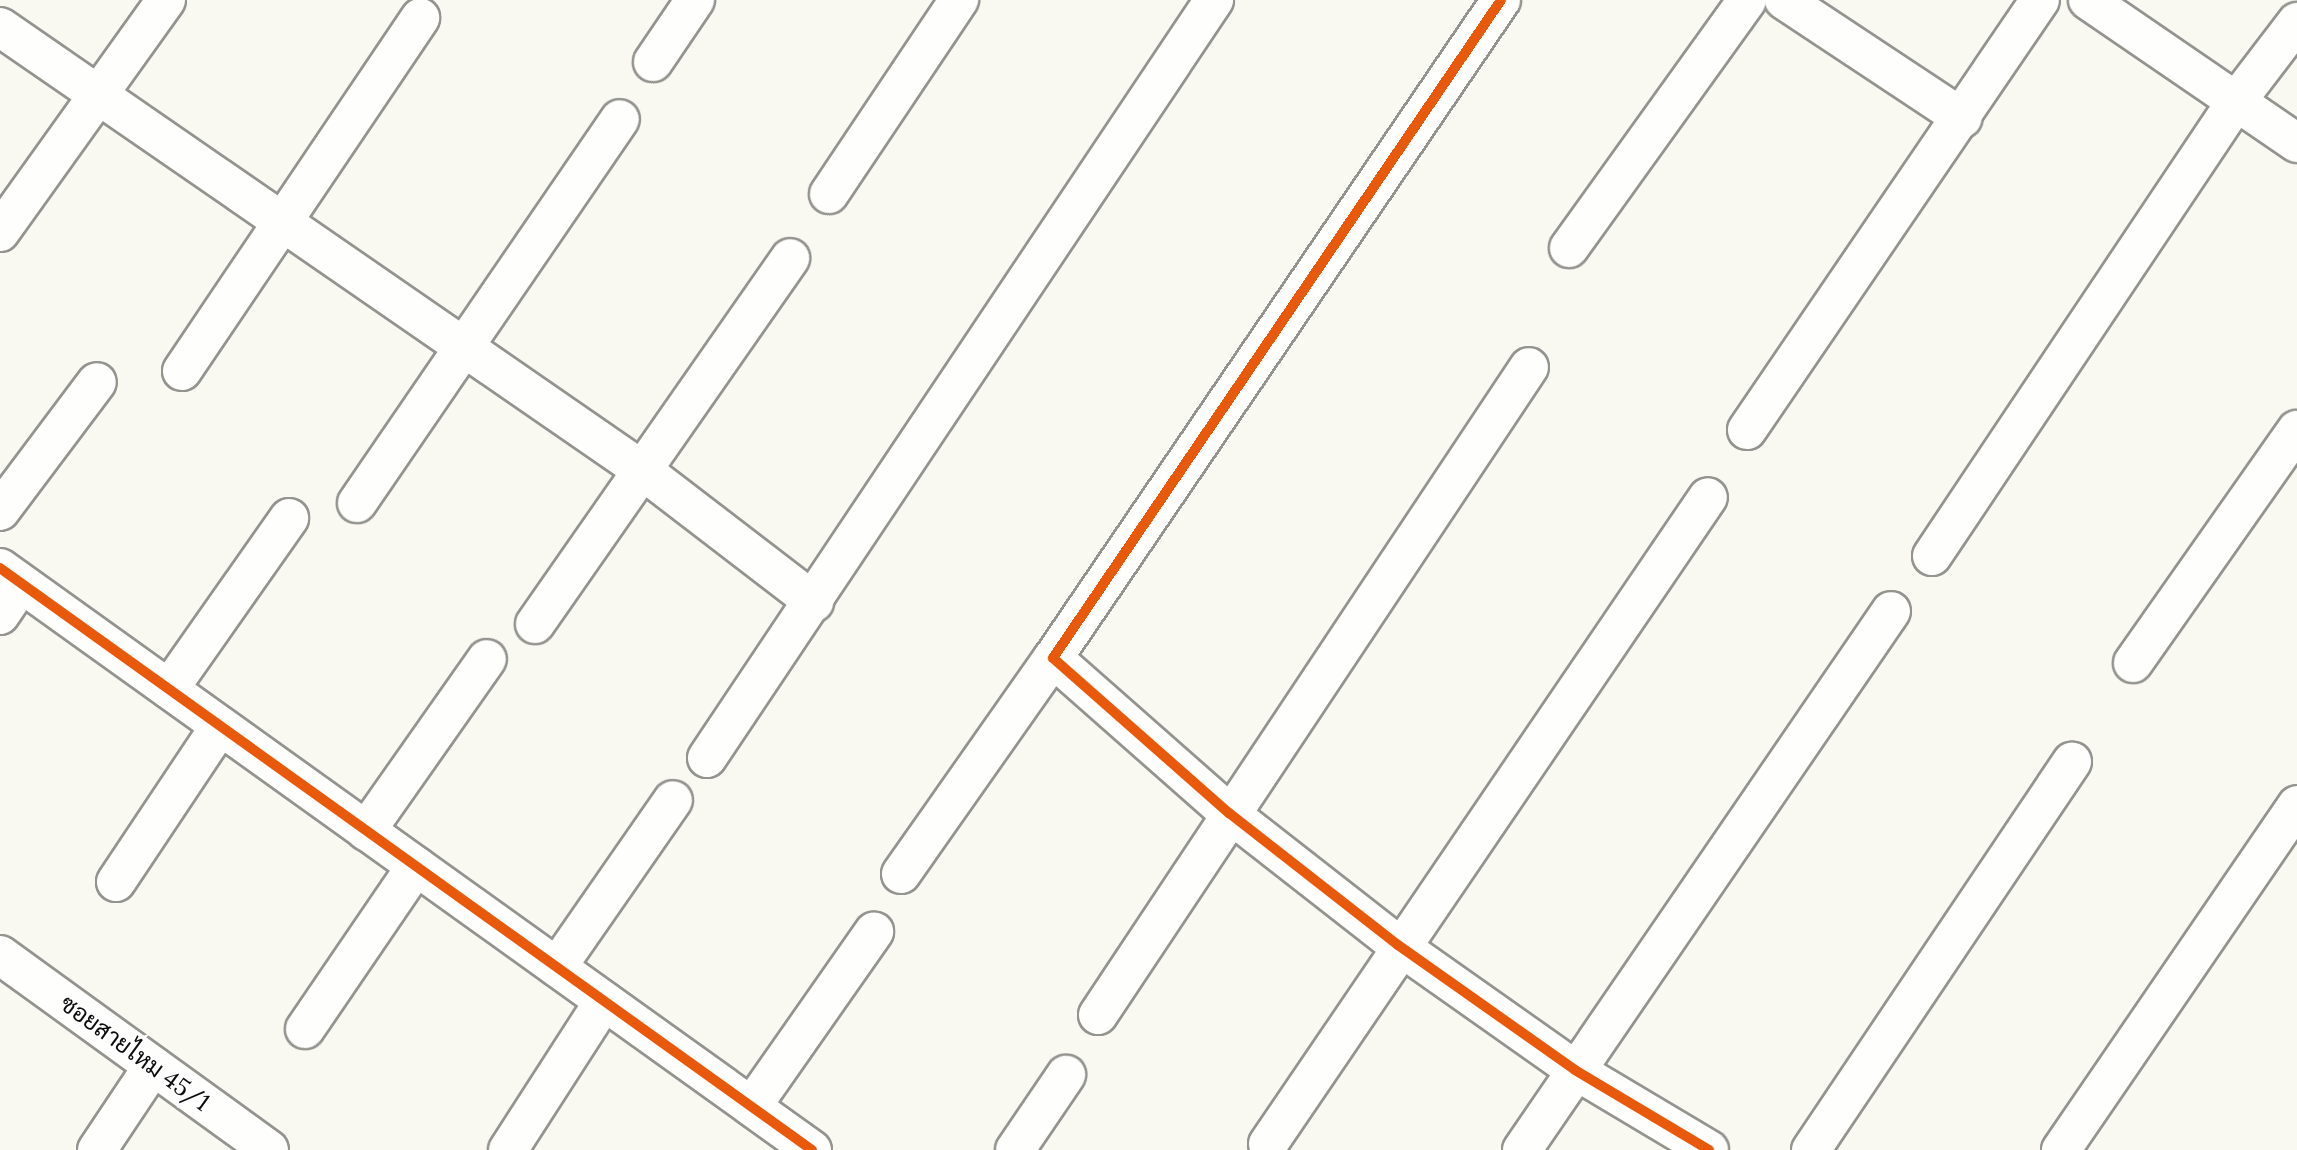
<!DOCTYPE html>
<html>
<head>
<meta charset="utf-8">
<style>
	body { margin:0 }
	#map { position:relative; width:2297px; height:1150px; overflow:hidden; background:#faf9f1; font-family:Lora,Sarabun,serif }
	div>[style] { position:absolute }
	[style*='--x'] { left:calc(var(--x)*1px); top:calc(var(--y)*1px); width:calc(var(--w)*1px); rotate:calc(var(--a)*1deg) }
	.roads { filter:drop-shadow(2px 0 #93938f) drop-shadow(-2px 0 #93938f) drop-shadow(0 2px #93938f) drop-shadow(0 -2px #93938f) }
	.minor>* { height:38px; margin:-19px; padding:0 19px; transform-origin:19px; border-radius:19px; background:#fefefd }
	.cycleway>* { height:10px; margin:-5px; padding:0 5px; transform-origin:5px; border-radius:5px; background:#e8590c }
	span { translate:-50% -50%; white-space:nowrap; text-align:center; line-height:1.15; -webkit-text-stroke:7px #fff; paint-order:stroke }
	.street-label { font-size:24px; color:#0c0c0c }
</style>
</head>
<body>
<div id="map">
	<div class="roads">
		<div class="minor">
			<i style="--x:1501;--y:0;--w:796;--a:124.25"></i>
			<i style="--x:1053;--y:658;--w:235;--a:41.4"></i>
			<i style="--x:1229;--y:813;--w:214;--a:38"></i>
			<i style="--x:1398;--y:945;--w:217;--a:35.2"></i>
			<i style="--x:1575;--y:1070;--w:156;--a:30.8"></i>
			<i style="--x:1784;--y:0;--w:214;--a:33.5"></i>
			<i style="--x:2088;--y:0;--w:253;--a:34.4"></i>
			<i style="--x:0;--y:27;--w:780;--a:34.61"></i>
			<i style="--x:642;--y:470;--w:217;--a:37.5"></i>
			<i style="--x:653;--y:62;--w:75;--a:-55.9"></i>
			<i style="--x:829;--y:194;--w:234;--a:-56.2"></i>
			<i style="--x:0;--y:232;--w:285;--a:-54.4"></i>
			<i style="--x:1569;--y:248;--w:305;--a:-54.3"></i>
			<i style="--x:182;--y:371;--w:426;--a:-56"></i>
			<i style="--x:1747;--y:430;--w:520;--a:-55.73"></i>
			<i style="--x:357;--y:503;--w:465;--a:-55.6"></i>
			<i style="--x:0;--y:511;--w:161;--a:-53.1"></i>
			<i style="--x:1932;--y:556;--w:545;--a:-56.22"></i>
			<i style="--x:2235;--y:103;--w:102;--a:-52.6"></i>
			<i style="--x:0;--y:568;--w:999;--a:35.63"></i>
			<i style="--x:0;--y:615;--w:37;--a:-56"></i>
			<i style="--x:535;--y:624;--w:446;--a:-55.1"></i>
			<i style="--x:2133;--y:663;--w:285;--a:-54.9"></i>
			<i style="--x:169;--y:689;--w:209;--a:-54.9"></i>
			<i style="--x:707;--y:758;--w:912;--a:-56.22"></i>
			<i style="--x:366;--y:831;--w:210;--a:-54.9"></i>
			<i style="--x:901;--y:874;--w:264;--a:-54.9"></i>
			<i style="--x:116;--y:882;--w:187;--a:-56.3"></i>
			<i style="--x:0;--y:955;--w:332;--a:35.9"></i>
			<i style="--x:557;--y:967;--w:203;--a:-55.2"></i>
			<i style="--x:1098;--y:1015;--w:778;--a:-56.37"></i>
			<i style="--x:305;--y:1029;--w:197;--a:-55.7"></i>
			<i style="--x:752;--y:1106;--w:213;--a:-55"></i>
			<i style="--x:1268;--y:1144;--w:782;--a:-55.78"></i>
			<i style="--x:97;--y:1150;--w:101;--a:-56.3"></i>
			<i style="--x:508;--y:1150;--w:177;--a:-57.2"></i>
			<i style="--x:1015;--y:1150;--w:91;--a:-55.8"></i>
			<i style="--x:1522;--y:1150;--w:653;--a:-55.6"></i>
			<i style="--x:1811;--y:1150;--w:468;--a:-56.1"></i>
			<i style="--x:2061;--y:1150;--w:418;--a:-55.6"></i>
		</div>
	</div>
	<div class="cycleway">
		<i style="--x:1501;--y:0;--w:796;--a:124.25"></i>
		<i style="--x:1053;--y:658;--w:235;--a:41.4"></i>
		<i style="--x:1229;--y:813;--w:214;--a:38"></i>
		<i style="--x:1398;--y:945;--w:217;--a:35.2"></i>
		<i style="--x:1575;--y:1070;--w:156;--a:30.8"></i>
		<i style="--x:0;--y:568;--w:999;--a:35.63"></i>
	</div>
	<div class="street-label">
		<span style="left:135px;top:1053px;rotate:36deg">ซอยสายไหม 45/1</span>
	</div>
</div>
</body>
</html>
